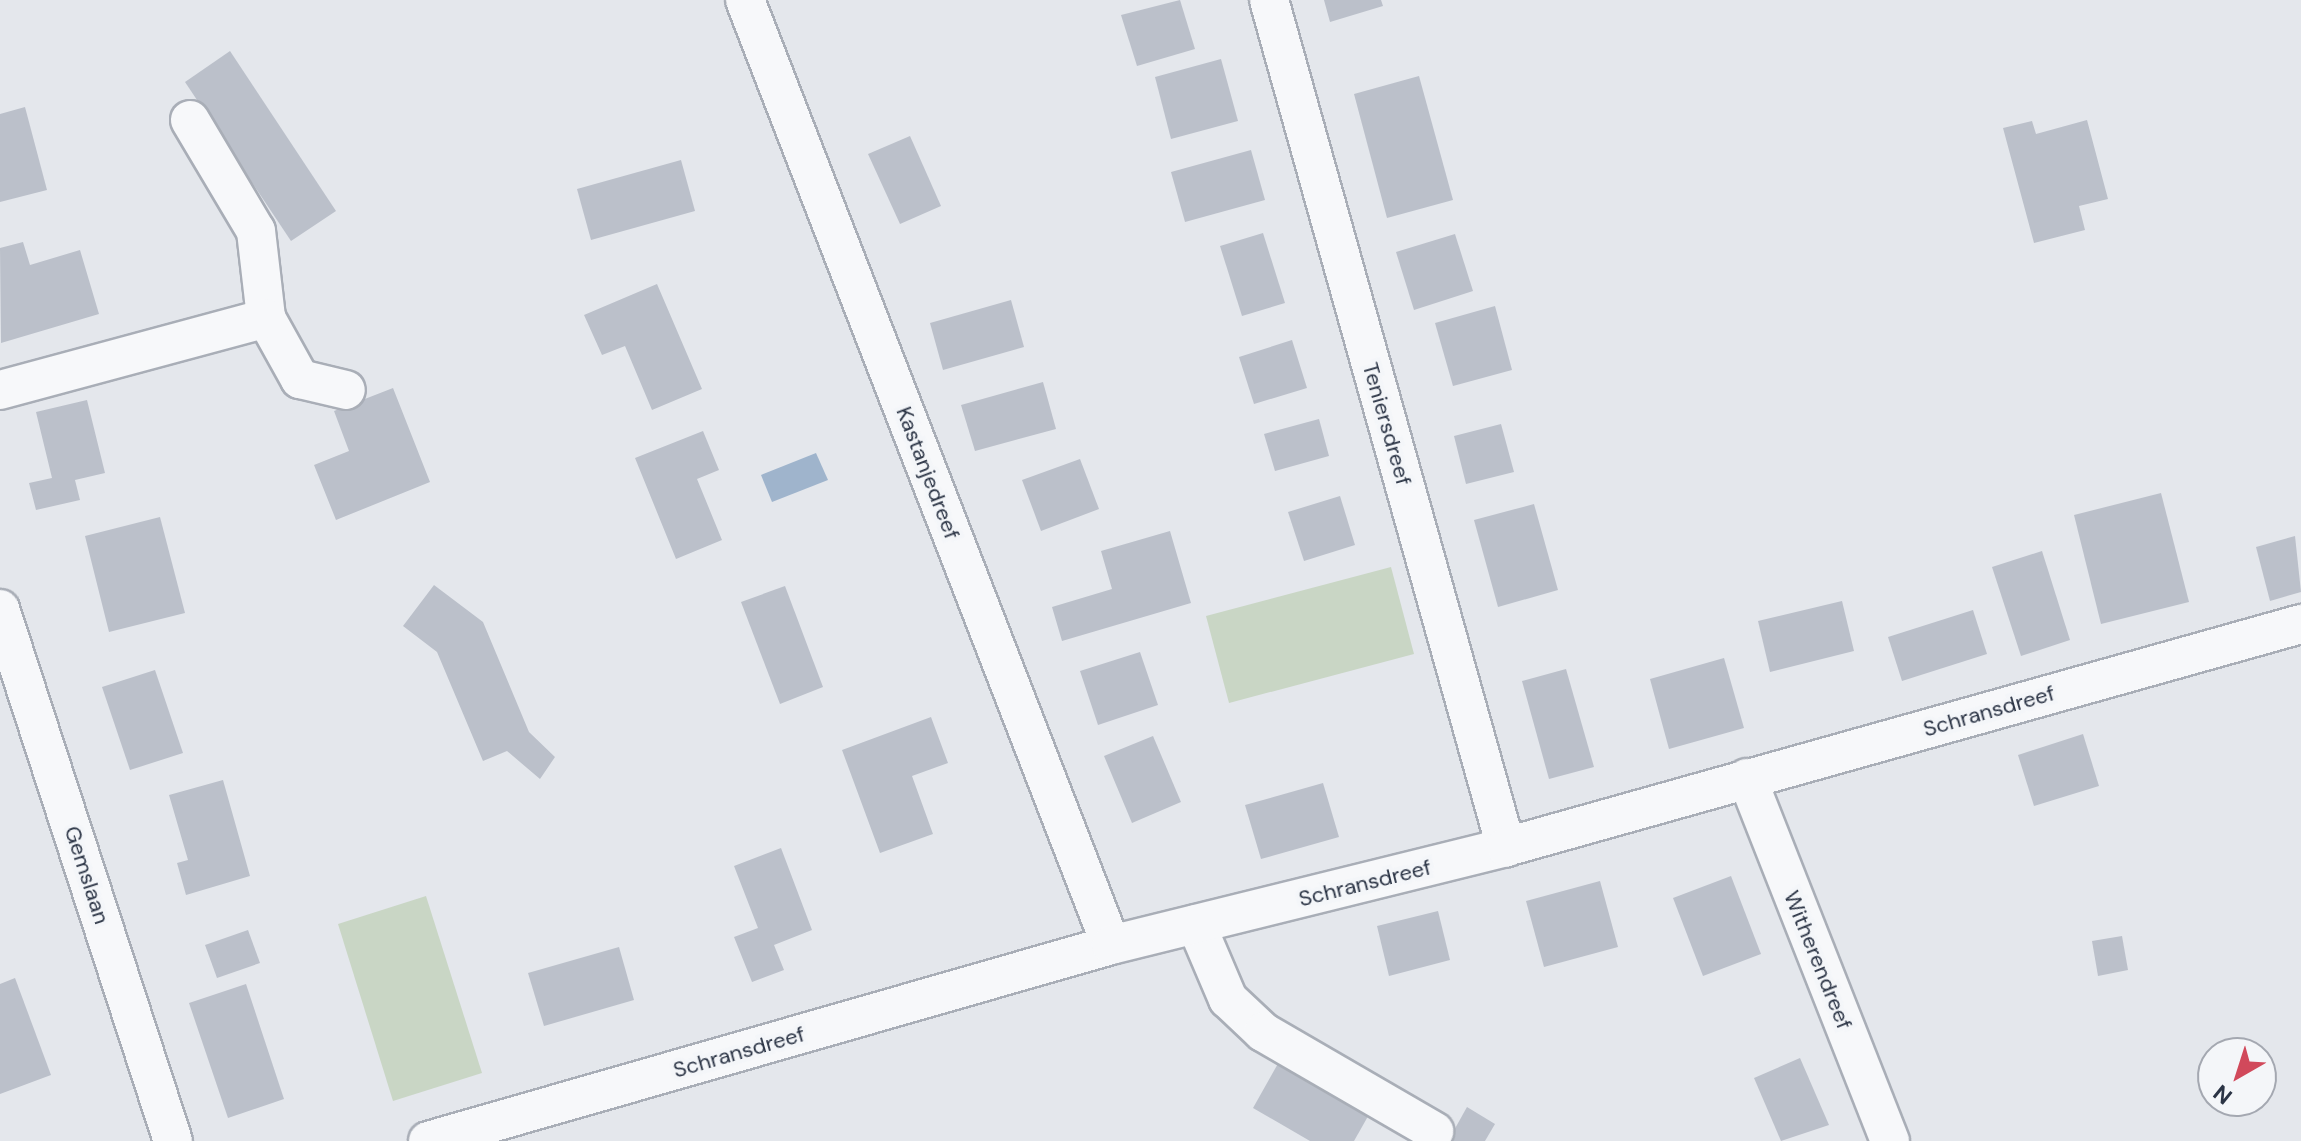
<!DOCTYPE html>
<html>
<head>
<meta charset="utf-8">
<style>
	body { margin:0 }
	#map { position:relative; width:2301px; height:1141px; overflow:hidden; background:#e4e7ec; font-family:"DM Sans",sans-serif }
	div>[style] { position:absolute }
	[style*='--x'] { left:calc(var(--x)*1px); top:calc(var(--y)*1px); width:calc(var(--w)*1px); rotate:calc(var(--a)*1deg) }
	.green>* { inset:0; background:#c9d6c5 }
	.water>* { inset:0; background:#9fb4cc }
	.building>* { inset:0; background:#bbc0ca }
	.roads { filter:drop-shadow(2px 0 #a9aeb7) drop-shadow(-2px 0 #a9aeb7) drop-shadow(0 2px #a9aeb7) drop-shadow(0 -2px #a9aeb7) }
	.minor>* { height:38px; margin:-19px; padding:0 19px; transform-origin:19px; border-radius:19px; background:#f7f8fa }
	span { translate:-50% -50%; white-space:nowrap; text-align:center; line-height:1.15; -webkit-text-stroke:8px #f4f6f9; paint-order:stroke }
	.street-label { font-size:22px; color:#2b3445 }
	.north { position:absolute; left:2197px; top:1037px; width:80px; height:80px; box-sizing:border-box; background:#f4f6f9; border:2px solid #a4a8b1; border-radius:50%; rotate:219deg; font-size:22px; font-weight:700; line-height:32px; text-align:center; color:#2b3445 }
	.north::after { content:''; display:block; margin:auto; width:28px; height:36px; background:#d1495b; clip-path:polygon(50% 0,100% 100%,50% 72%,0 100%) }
</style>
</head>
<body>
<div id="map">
	<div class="green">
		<i style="clip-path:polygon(1391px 567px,1414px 654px,1229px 703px,1206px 616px)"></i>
		<i style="clip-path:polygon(426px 896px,482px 1073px,393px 1101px,338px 924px)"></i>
	</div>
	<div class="water">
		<i style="clip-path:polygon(816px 453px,828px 480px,772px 502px,761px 475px)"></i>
	</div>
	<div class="building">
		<i style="clip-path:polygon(1180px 0,1195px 49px,1137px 66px,1121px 15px)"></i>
		<i style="clip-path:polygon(1324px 0,1381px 0,1383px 6px,1330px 22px)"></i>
		<i style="clip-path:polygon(230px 51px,336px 211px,291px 241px,185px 82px)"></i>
		<i style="clip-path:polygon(1221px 59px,1238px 121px,1171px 139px,1155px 77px)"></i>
		<i style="clip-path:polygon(1419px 76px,1453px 200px,1387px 218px,1354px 94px)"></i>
		<i style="clip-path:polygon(25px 107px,47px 190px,0 202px,0 114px)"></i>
		<i style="clip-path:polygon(2087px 120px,2108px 199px,2079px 206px,2085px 230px,2034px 243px,2003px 128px,2032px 121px,2036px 134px)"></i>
		<i style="clip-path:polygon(910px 136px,941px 206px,900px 224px,868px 154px)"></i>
		<i style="clip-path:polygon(1251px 150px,1265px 200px,1185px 222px,1171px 172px)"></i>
		<i style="clip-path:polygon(681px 160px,695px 211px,591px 240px,577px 189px)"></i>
		<i style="clip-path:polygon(1263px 233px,1285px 303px,1242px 316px,1220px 246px)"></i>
		<i style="clip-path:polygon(1455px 234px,1473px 291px,1414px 310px,1396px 252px)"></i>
		<i style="clip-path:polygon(23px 242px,30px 265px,80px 250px,99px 314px,1px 343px,0 248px)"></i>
		<i style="clip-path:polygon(657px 284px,702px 389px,652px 410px,625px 346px,602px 355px,584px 315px)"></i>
		<i style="clip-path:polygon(1011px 300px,1024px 347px,943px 370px,930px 323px)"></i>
		<i style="clip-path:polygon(1495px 306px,1512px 370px,1453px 386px,1435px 323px)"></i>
		<i style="clip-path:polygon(1292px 340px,1307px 388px,1254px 404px,1239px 357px)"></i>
		<i style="clip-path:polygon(1043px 382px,1056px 429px,975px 451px,961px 405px)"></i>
		<i style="clip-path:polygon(393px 388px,430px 482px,336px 520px,314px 465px,349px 451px,334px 411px)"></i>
		<i style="clip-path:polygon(87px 400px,105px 473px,75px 480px,80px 500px,36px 510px,29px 483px,52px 478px,36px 412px)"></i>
		<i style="clip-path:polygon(1319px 419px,1329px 456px,1275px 471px,1264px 434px)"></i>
		<i style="clip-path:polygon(1501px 424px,1514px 472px,1466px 484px,1454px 436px)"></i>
		<i style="clip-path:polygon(703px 431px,719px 470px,697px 479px,722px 540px,676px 559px,635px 458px)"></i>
		<i style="clip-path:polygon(1080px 459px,1099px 509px,1041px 531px,1022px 480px)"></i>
		<i style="clip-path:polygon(2161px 493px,2189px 602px,2101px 624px,2074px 515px)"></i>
		<i style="clip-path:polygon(1340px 496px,1355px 545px,1304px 561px,1288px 512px)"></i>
		<i style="clip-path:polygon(1534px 504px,1558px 590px,1498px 607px,1474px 520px)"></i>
		<i style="clip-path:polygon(160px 517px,185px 613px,109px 632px,85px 536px)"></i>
		<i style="clip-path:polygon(1170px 531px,1191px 603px,1062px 641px,1052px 607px,1112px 589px,1101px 551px)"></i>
		<i style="clip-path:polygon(2295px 536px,2301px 592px,2270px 601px,2256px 547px)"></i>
		<i style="clip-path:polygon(2042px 551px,2070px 640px,2021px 656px,1992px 567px)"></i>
		<i style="clip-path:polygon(434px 585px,483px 622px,529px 732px,555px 757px,540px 779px,507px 751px,483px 761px,437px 652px,403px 626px)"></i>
		<i style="clip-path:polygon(785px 586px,823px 687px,780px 704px,741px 602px)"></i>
		<i style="clip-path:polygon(1842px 601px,1854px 651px,1770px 672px,1758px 621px)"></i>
		<i style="clip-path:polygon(1973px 610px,1987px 654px,1902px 681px,1888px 637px)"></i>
		<i style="clip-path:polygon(1140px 652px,1158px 705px,1098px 725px,1080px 671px)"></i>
		<i style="clip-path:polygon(1724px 658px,1744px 728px,1669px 749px,1650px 679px)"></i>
		<i style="clip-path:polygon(1566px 669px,1594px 767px,1549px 779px,1522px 681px)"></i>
		<i style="clip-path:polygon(155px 670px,183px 753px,130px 770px,102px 687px)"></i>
		<i style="clip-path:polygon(931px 717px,948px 763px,912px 776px,933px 834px,880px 853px,842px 750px)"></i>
		<i style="clip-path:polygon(2083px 734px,2099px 786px,2034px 806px,2018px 755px)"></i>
		<i style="clip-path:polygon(1153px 736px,1181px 802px,1132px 823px,1104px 756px)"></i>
		<i style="clip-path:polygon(223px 780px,250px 876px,186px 895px,177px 863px,188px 860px,169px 795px)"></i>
		<i style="clip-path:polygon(1323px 783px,1339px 837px,1261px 859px,1245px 805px)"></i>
		<i style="clip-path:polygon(781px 848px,812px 930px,774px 945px,784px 970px,752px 982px,734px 937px,758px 928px,734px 866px)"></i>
		<i style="clip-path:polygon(1731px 876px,1761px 954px,1703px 976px,1673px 898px)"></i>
		<i style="clip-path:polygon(1600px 881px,1618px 947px,1544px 967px,1526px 901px)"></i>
		<i style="clip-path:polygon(1438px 911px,1450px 960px,1389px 976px,1377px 926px)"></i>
		<i style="clip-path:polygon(248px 930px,260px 963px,217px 978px,205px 945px)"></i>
		<i style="clip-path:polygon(2122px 936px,2128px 970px,2098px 976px,2092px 941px)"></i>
		<i style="clip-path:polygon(619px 947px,634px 1000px,544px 1026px,528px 973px)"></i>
		<i style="clip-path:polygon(15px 978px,51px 1075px,0 1094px,0 984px)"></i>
		<i style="clip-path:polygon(246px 984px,284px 1099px,228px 1118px,189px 1003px)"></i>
		<i style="clip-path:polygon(1800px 1058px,1829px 1125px,1781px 1141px,1754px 1078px)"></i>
		<i style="clip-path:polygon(1280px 1060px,1371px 1111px,1354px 1141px,1310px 1141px,1253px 1108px)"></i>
		<i style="clip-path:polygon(1467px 1107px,1495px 1124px,1485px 1141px,1448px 1141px)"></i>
	</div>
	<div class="roads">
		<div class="minor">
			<i style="--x:745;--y:0;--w:1013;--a:68.83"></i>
			<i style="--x:1269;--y:0;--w:880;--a:74.37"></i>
			<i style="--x:190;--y:120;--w:129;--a:59.3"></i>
			<i style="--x:256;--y:231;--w:88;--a:83.4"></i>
			<i style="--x:266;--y:318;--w:70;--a:60.9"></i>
			<i style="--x:300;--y:379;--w:47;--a:13.4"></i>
			<i style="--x:0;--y:390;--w:276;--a:-15.1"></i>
			<i style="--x:0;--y:609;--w:559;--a:71.99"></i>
			<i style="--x:1747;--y:778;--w:390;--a:68.5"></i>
			<i style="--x:1196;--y:924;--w:82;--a:66.9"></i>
			<i style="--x:1228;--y:999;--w:48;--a:43.3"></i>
			<i style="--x:1263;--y:1032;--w:198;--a:30.1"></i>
			<i style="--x:428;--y:1141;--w:711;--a:-16.01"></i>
			<i style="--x:1111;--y:945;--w:407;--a:-13.9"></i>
			<i style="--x:1506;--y:847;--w:826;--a:-15.67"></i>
		</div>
	</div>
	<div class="street-label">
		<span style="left:1387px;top:424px;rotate:74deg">Teniersdreef</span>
		<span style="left:928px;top:473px;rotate:69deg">Kastanjedreef</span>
		<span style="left:1989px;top:711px;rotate:-16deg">Schransdreef</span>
		<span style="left:87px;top:875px;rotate:72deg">Gemslaan</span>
		<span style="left:1365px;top:883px;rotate:-14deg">Schransdreef</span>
		<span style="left:1818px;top:960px;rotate:68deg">Witherendreef</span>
		<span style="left:739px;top:1052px;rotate:-16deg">Schransdreef</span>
	</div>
	<div class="north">N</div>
</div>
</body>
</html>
